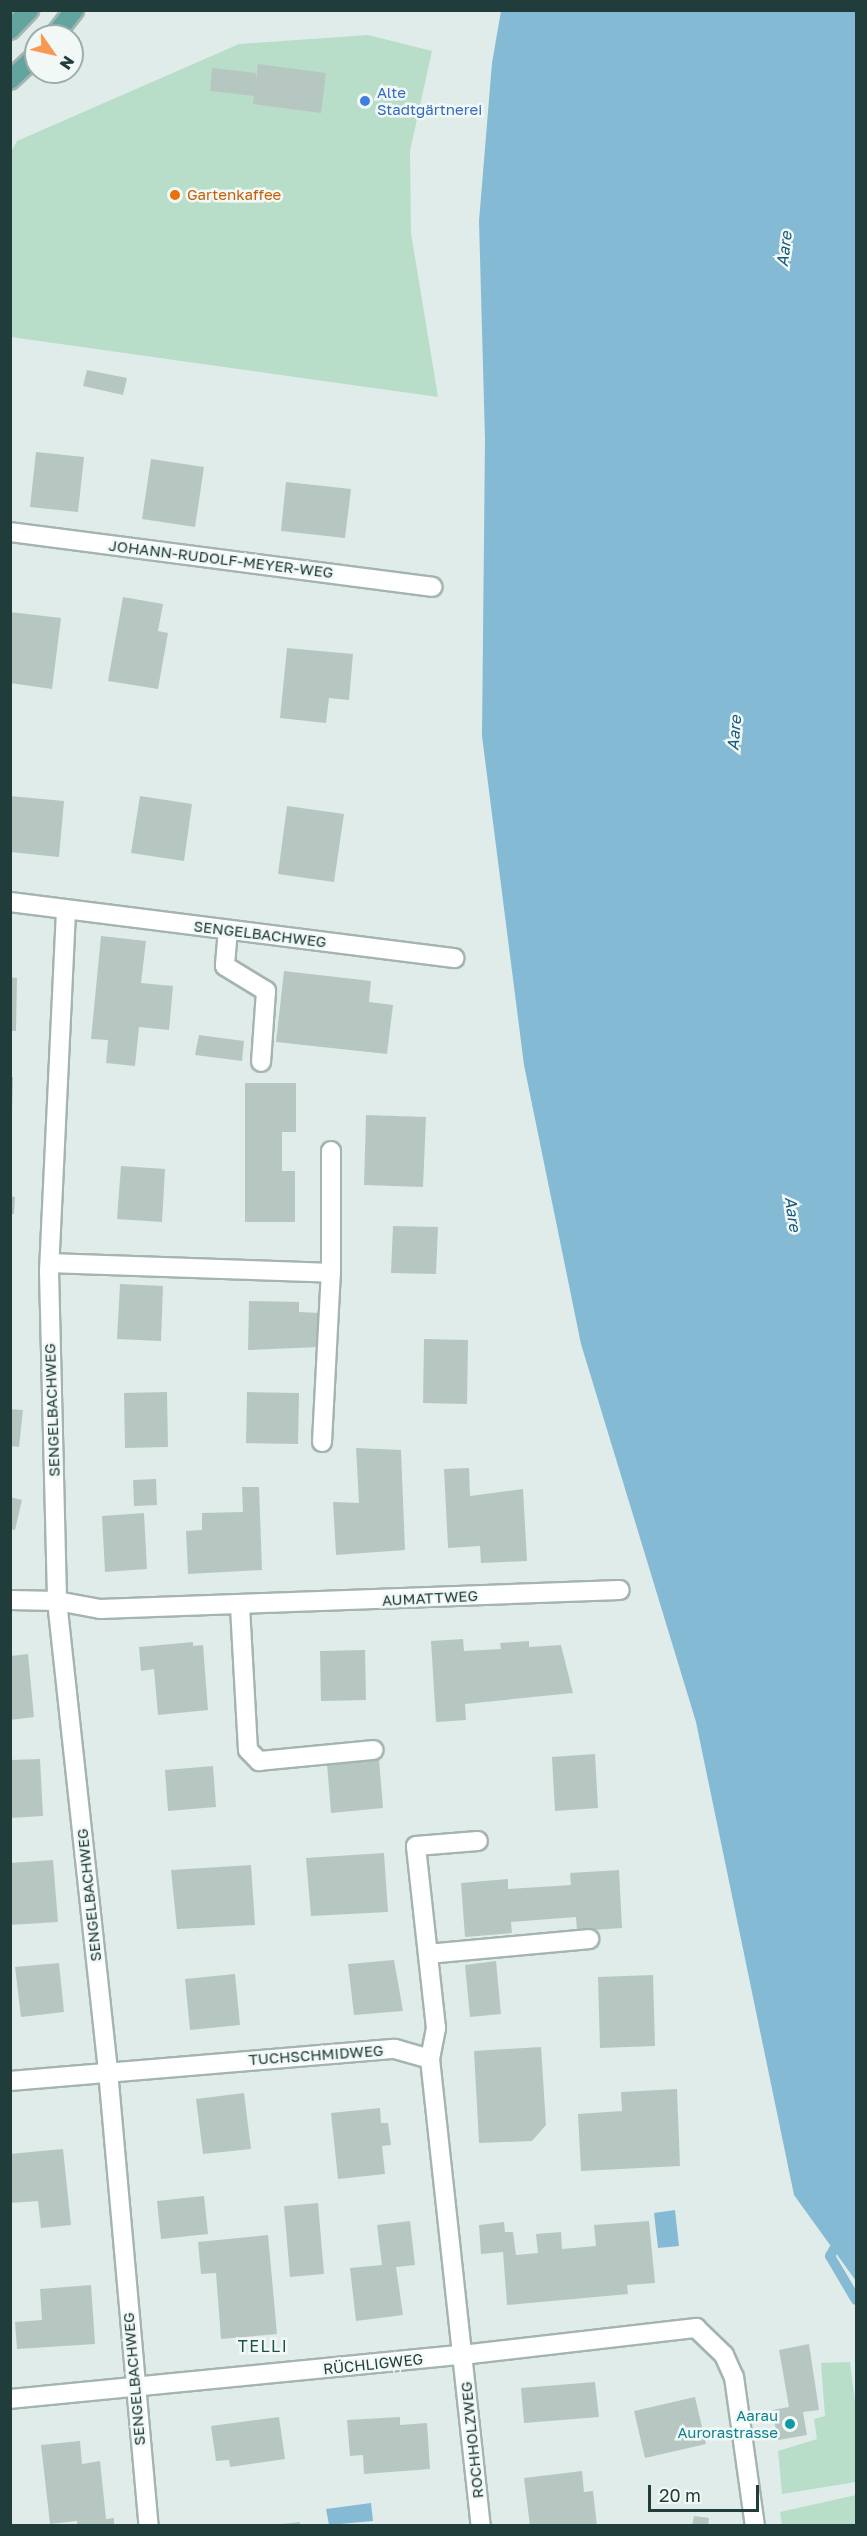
<!DOCTYPE html>
<html>
<head>
<meta charset="utf-8">
<style>
	body { margin:0 }
	#map { position:relative; width:867px; height:2536px; overflow:hidden; background:#e0ece9; font-family:"Golos Text",sans-serif }
	div>[style] { position:absolute }
	[style*='--x'] { left:calc(var(--x)*1px); top:calc(var(--y)*1px); width:calc(var(--w)*1px); rotate:calc(var(--a)*1deg) }
	.green>* { inset:0; background:#b8dec9 }
	.water>* { inset:0; background:#85bad4 }
	.stream>* { height:10px; margin:-5px; padding:0 5px; transform-origin:5px; border-radius:5px; background:#85bad4 }
	.building>* { inset:0; background:#b6c7c2 }
	.roads { filter:drop-shadow(2px 0 #a3b4b1) drop-shadow(-2px 0 #a3b4b1) drop-shadow(0 2px #a3b4b1) drop-shadow(0 -2px #a3b4b1) }
	.minor>* { height:18px; margin:-9px; padding:0 9px; transform-origin:9px; border-radius:9px; background:#fff }
	.major>* { height:18px; margin:-9px; padding:0 9px; transform-origin:9px; border-radius:9px; background:#63a49e }
	.dots>* { width:16px; height:16px; translate:-50% -50%; box-sizing:border-box; border:3px solid #f1f8f6; border-radius:50% }
	span { translate:-50% -50%; white-space:nowrap; text-align:center; line-height:1.15; -webkit-text-stroke:5px #f1f8f6; paint-order:stroke }
	.shop-label { font-size:15px; color:#366cbe }
	.left { translate:0 -50%; text-align:left }
	.food-label { font-size:15px; color:#c56008 }
	.street-label { font-size:15px; color:#203d3b }
	.culture-label { font-size:15px; color:#0d838f }
	.right { translate:-100% -50%; text-align:right }
	.water-label { font-size:16px; color:#175a7c; font-style:italic }
	.neighbourhood-label { font-size:16px; color:#1b504d; letter-spacing:1.5px }
	.frame { position:absolute; inset:0; border:12px solid #203d3b; pointer-events:none }
	.north { position:absolute; left:24px; top:24px; width:60px; height:60px; box-sizing:border-box; background:#f1f8f6; border:2px solid #9dadab; border-radius:50%; rotate:124deg; font-size:16px; font-weight:700; line-height:24px; text-align:center; color:#203d3b }
	.north::after { content:''; display:block; margin:auto; width:21px; height:27px; background:#f99852; clip-path:polygon(50% 0,100% 100%,50% 72%,0 100%) }
	.scale { position:absolute; left:648px; top:2485px; width:111px; height:27px; box-sizing:border-box; border:3px solid #203d3b; border-top:0; padding-left:8px; font-size:18px; line-height:21px; white-space:nowrap; color:#203d3b; -webkit-text-stroke:4px #f1f8f6; paint-order:stroke }
</style>
</head>
<body>
<div id="map">
	<div class="green">
		<i style="clip-path:polygon(368px 35px,432px 51px,410px 151px,411px 233px,438px 397px,11px 337px,10px 154px,17px 141px,239px 44px)"></i>
		<i style="clip-path:polygon(850px 2362px,856px 2409px,856px 2482px,782px 2494px,778px 2451px,817px 2439px,814px 2419px,825px 2416px,821px 2363px)"></i>
		<i style="clip-path:polygon(856px 2495px,856px 2525px,782px 2525px,780px 2512px)"></i>
	</div>
	<div class="water">
		<i style="clip-path:polygon(501px 11px,856px 11px,856px 2281px,794px 2195px,696px 1722px,581px 1344px,524px 1065px,482px 736px,485px 439px,479px 221px,492px 63px)"></i>
		<i style="clip-path:polygon(675px 2210px,679px 2246px,658px 2248px,654px 2213px)"></i>
		<i style="clip-path:polygon(371px 2503px,373px 2521px,329px 2525px,326px 2509px)"></i>
	</div>
	<div class="stream">
		<i style="--x:834;--y:2249;--w:8;--a:120"></i>
		<i style="--x:830;--y:2256;--w:51;--a:59.4"></i>
	</div>
	<div class="building">
		<i style="clip-path:polygon(258px 64px,326px 73px,321px 113px,253px 104px,254px 96px,210px 91px,212px 68px,256px 73px,256px 81px)"></i>
		<i style="clip-path:polygon(87px 370px,127px 378px,123px 395px,83px 386px)"></i>
		<i style="clip-path:polygon(36px 452px,84px 457px,78px 512px,30px 507px)"></i>
		<i style="clip-path:polygon(151px 459px,204px 467px,195px 527px,142px 519px)"></i>
		<i style="clip-path:polygon(286px 482px,351px 489px,345px 538px,281px 531px)"></i>
		<i style="clip-path:polygon(123px 597px,163px 604px,158px 631px,168px 633px,158px 689px,108px 681px)"></i>
		<i style="clip-path:polygon(10px 612px,61px 618px,52px 689px,10px 683px)"></i>
		<i style="clip-path:polygon(287px 648px,353px 654px,349px 700px,329px 698px,326px 723px,280px 718px)"></i>
		<i style="clip-path:polygon(10px 796px,64px 801px,59px 857px,10px 852px)"></i>
		<i style="clip-path:polygon(140px 796px,192px 804px,184px 861px,131px 853px)"></i>
		<i style="clip-path:polygon(287px 806px,344px 814px,334px 882px,278px 874px)"></i>
		<i style="clip-path:polygon(101px 936px,146px 941px,141px 983px,173px 986px,169px 1030px,139px 1027px,135px 1066px,106px 1063px,108px 1040px,91px 1039px)"></i>
		<i style="clip-path:polygon(284px 971px,371px 981px,369px 1002px,393px 1005px,387px 1054px,276px 1042px)"></i>
		<i style="clip-path:polygon(10px 977px,17px 978px,16px 1031px,10px 1031px)"></i>
		<i style="clip-path:polygon(199px 1035px,244px 1041px,242px 1061px,195px 1055px)"></i>
		<i style="clip-path:polygon(10px 1077px,13px 1077px,12px 1114px,10px 1114px)"></i>
		<i style="clip-path:polygon(245px 1083px,296px 1083px,296px 1132px,282px 1132px,282px 1171px,295px 1171px,295px 1222px,245px 1222px)"></i>
		<i style="clip-path:polygon(366px 1115px,426px 1117px,423px 1187px,364px 1185px)"></i>
		<i style="clip-path:polygon(121px 1166px,165px 1169px,162px 1222px,117px 1219px)"></i>
		<i style="clip-path:polygon(10px 1196px,15px 1197px,14px 1214px,10px 1214px)"></i>
		<i style="clip-path:polygon(393px 1226px,438px 1227px,436px 1274px,391px 1273px)"></i>
		<i style="clip-path:polygon(120px 1284px,163px 1286px,161px 1341px,117px 1339px)"></i>
		<i style="clip-path:polygon(249px 1301px,299px 1302px,299px 1312px,321px 1313px,320px 1347px,248px 1350px)"></i>
		<i style="clip-path:polygon(424px 1339px,468px 1340px,467px 1404px,423px 1403px)"></i>
		<i style="clip-path:polygon(167px 1392px,168px 1447px,125px 1448px,124px 1393px)"></i>
		<i style="clip-path:polygon(247px 1392px,299px 1393px,298px 1444px,246px 1443px)"></i>
		<i style="clip-path:polygon(10px 1409px,23px 1410px,19px 1447px,10px 1446px)"></i>
		<i style="clip-path:polygon(356px 1448px,401px 1450px,405px 1550px,336px 1555px,333px 1502px,359px 1503px)"></i>
		<i style="clip-path:polygon(469px 1468px,470px 1496px,523px 1489px,527px 1561px,481px 1563px,480px 1546px,448px 1548px,444px 1469px)"></i>
		<i style="clip-path:polygon(156px 1479px,157px 1505px,134px 1506px,133px 1480px)"></i>
		<i style="clip-path:polygon(242px 1487px,259px 1487px,262px 1570px,188px 1574px,186px 1531px,202px 1530px,202px 1513px,243px 1512px)"></i>
		<i style="clip-path:polygon(10px 1497px,22px 1500px,15px 1530px,10px 1529px)"></i>
		<i style="clip-path:polygon(144px 1513px,147px 1569px,105px 1572px,102px 1516px)"></i>
		<i style="clip-path:polygon(463px 1639px,464px 1651px,501px 1649px,500px 1643px,529px 1641px,529px 1647px,561px 1645px,573px 1693px,465px 1704px,466px 1720px,436px 1722px,431px 1641px)"></i>
		<i style="clip-path:polygon(193px 1642px,193px 1646px,203px 1645px,208px 1710px,158px 1715px,154px 1669px,141px 1671px,139px 1647px)"></i>
		<i style="clip-path:polygon(365px 1650px,366px 1700px,321px 1701px,320px 1651px)"></i>
		<i style="clip-path:polygon(28px 1654px,34px 1717px,10px 1720px,10px 1656px)"></i>
		<i style="clip-path:polygon(595px 1754px,598px 1808px,555px 1811px,552px 1757px)"></i>
		<i style="clip-path:polygon(40px 1759px,43px 1816px,10px 1818px,10px 1760px)"></i>
		<i style="clip-path:polygon(379px 1759px,383px 1808px,331px 1813px,327px 1764px)"></i>
		<i style="clip-path:polygon(213px 1766px,216px 1807px,168px 1811px,165px 1770px)"></i>
		<i style="clip-path:polygon(384px 1853px,388px 1912px,311px 1916px,306px 1858px)"></i>
		<i style="clip-path:polygon(53px 1860px,58px 1922px,10px 1925px,10px 1863px)"></i>
		<i style="clip-path:polygon(251px 1865px,255px 1925px,177px 1929px,171px 1870px)"></i>
		<i style="clip-path:polygon(619px 1870px,622px 1928px,577px 1931px,576px 1917px,511px 1922px,512px 1933px,465px 1937px,461px 1883px,508px 1879px,508px 1889px,571px 1885px,570px 1873px)"></i>
		<i style="clip-path:polygon(394px 1960px,403px 2011px,354px 2015px,348px 1964px)"></i>
		<i style="clip-path:polygon(496px 1961px,501px 2014px,470px 2017px,465px 1965px)"></i>
		<i style="clip-path:polygon(59px 1963px,64px 2012px,21px 2017px,15px 1967px)"></i>
		<i style="clip-path:polygon(235px 1974px,240px 2025px,190px 2030px,185px 1979px)"></i>
		<i style="clip-path:polygon(653px 1975px,655px 2046px,600px 2048px,598px 1977px)"></i>
		<i style="clip-path:polygon(541px 2047px,546px 2125px,532px 2141px,479px 2143px,474px 2051px)"></i>
		<i style="clip-path:polygon(677px 2089px,680px 2166px,581px 2171px,578px 2114px,622px 2111px,621px 2092px)"></i>
		<i style="clip-path:polygon(244px 2093px,251px 2149px,203px 2154px,196px 2099px)"></i>
		<i style="clip-path:polygon(380px 2108px,381px 2123px,388px 2123px,391px 2145px,382px 2146px,385px 2174px,338px 2179px,331px 2113px)"></i>
		<i style="clip-path:polygon(63px 2149px,71px 2225px,41px 2228px,38px 2201px,10px 2203px,10px 2154px)"></i>
		<i style="clip-path:polygon(204px 2196px,208px 2234px,161px 2239px,157px 2201px)"></i>
		<i style="clip-path:polygon(318px 2203px,324px 2274px,290px 2277px,284px 2206px)"></i>
		<i style="clip-path:polygon(410px 2221px,415px 2265px,396px 2267px,403px 2315px,356px 2321px,350px 2268px,382px 2265px,377px 2225px)"></i>
		<i style="clip-path:polygon(649px 2221px,655px 2283px,627px 2285px,628px 2294px,507px 2305px,503px 2252px,481px 2254px,479px 2225px,504px 2222px,505px 2232px,513px 2232px,516px 2255px,538px 2253px,536px 2234px,561px 2232px,562px 2249px,596px 2246px,594px 2225px)"></i>
		<i style="clip-path:polygon(268px 2235px,277px 2334px,221px 2339px,216px 2273px,201px 2274px,198px 2242px)"></i>
		<i style="clip-path:polygon(91px 2285px,95px 2344px,17px 2349px,15px 2322px,42px 2320px,40px 2289px)"></i>
		<i style="clip-path:polygon(809px 2344px,819px 2410px,803px 2412px,807px 2435px,778px 2440px,772px 2410px,789px 2407px,779px 2350px)"></i>
		<i style="clip-path:polygon(595px 2382px,599px 2417px,524px 2423px,521px 2388px)"></i>
		<i style="clip-path:polygon(695px 2397px,706px 2444px,645px 2458px,634px 2411px)"></i>
		<i style="clip-path:polygon(279px 2417px,285px 2459px,230px 2467px,229px 2460px,216px 2461px,211px 2426px)"></i>
		<i style="clip-path:polygon(400px 2417px,400px 2425px,427px 2423px,430px 2469px,364px 2474px,363px 2455px,350px 2456px,347px 2420px)"></i>
		<i style="clip-path:polygon(80px 2441px,82px 2464px,100px 2461px,106px 2519px,114px 2518px,114px 2526px,77px 2526px,77px 2521px,50px 2524px,41px 2445px)"></i>
		<i style="clip-path:polygon(582px 2471px,584px 2492px,593px 2491px,597px 2526px,530px 2526px,524px 2478px)"></i>
		<i style="clip-path:polygon(694px 2516px,709px 2518px,708px 2526px,692px 2526px)"></i>
		<i style="clip-path:polygon(300px 2522px,300px 2526px,282px 2526px,282px 2524px)"></i>
	</div>
	<div class="roads">
		<div class="minor">
			<i style="--x:10;--y:532;--w:426;--a:7.4"></i>
			<i style="--x:10;--y:902;--w:448;--a:7.2"></i>
			<i style="--x:66;--y:911;--w:360;--a:92.7"></i>
			<i style="--x:49;--y:1271;--w:330;--a:88.6"></i>
			<i style="--x:57;--y:1601;--w:473;--a:83.8"></i>
			<i style="--x:108;--y:2071;--w:457;--a:84.9"></i>
			<i style="--x:228;--y:930;--w:36;--a:95"></i>
			<i style="--x:225;--y:966;--w:48;--a:31.4"></i>
			<i style="--x:266;--y:991;--w:71;--a:94"></i>
			<i style="--x:50;--y:1263;--w:281;--a:2"></i>
			<i style="--x:322;--y:1442;--w:169;--a:-87"></i>
			<i style="--x:331;--y:1273;--w:122;--a:-90"></i>
			<i style="--x:10;--y:1600;--w:47;--a:1.2"></i>
			<i style="--x:57;--y:1601;--w:44;--a:10.5"></i>
			<i style="--x:100;--y:1609;--w:520;--a:-2.09"></i>
			<i style="--x:240;--y:1607;--w:143;--a:86.8"></i>
			<i style="--x:248;--y:1750;--w:16;--a:45"></i>
			<i style="--x:259;--y:1761;--w:115;--a:-5.5"></i>
			<i style="--x:428;--y:1954;--w:162;--a:-5.3"></i>
			<i style="--x:430;--y:2059;--w:32;--a:-79"></i>
			<i style="--x:436;--y:2028;--w:183;--a:-96.3"></i>
			<i style="--x:416;--y:1846;--w:62;--a:-4.6"></i>
			<i style="--x:10;--y:2081;--w:386;--a:-4.8"></i>
			<i style="--x:395;--y:2049;--w:36;--a:16"></i>
			<i style="--x:430;--y:2059;--w:470;--a:83.8"></i>
			<i style="--x:10;--y:2399;--w:454;--a:-5.6"></i>
			<i style="--x:462;--y:2355;--w:236;--a:-6.6"></i>
			<i style="--x:696;--y:2328;--w:39;--a:44"></i>
			<i style="--x:724;--y:2355;--w:24;--a:66"></i>
			<i style="--x:734;--y:2377;--w:150;--a:82"></i>
		</div>
		<div class="major">
			<i style="--x:10;--y:30;--w:28;--a:-46"></i>
			<i style="--x:54;--y:36;--w:33;--a:-52"></i>
			<i style="--x:10;--y:80;--w:35;--a:-43"></i>
		</div>
	</div>
	<div class="dots">
		<i style="left:365px;top:101px;background:#3f7fe0"></i>
		<i style="left:175px;top:195px;background:#e8710a"></i>
		<i style="left:790px;top:2424px;background:#0f9aa8"></i>
	</div>
	<div class="shop-label">
		<span class="left" style="left:377px;top:101px">Alte<br>Stadtgärtnerei</span>
	</div>
	<div class="food-label">
		<span class="left" style="left:187px;top:195px">Gartenkaffee</span>
	</div>
	<div class="street-label">
		<span style="left:221px;top:559px;rotate:7deg">JOHANN-RUDOLF-MEYER-WEG</span>
		<span style="left:260px;top:934px;rotate:7deg">SENGELBACHWEG</span>
		<span style="left:52px;top:1410px;rotate:-92deg">SENGELBACHWEG</span>
		<span style="left:430px;top:1598px;rotate:-3deg">AUMATTWEG</span>
		<span style="left:89px;top:1895px;rotate:-96deg">SENGELBACHWEG</span>
		<span style="left:316px;top:2055px;rotate:-4deg">TUCHSCHMIDWEG</span>
		<span style="left:373px;top:2364px;rotate:-6deg">RÜCHLIGWEG</span>
		<span style="left:134px;top:2379px;rotate:-95deg">SENGELBACHWEG</span>
		<span style="left:472px;top:2440px;rotate:-96deg">ROCHHOLZWEG</span>
	</div>
	<div class="culture-label">
		<span class="right" style="left:778px;top:2424px">Aarau<br>Aurorastrasse</span>
	</div>
	<div class="water-label">
		<span style="left:784px;top:249px;rotate:-83deg">Aare</span>
		<span style="left:734px;top:733px;rotate:-85deg">Aare</span>
		<span style="left:793px;top:1214px;rotate:82deg">Aare</span>
	</div>
	<div class="neighbourhood-label">
		<span style="left:263px;top:2346px">TELLI</span>
	</div>
	<div class="frame"></div>
	<div class="north">N</div>
	<div class="scale">20 m</div>
</div>
</body>
</html>
